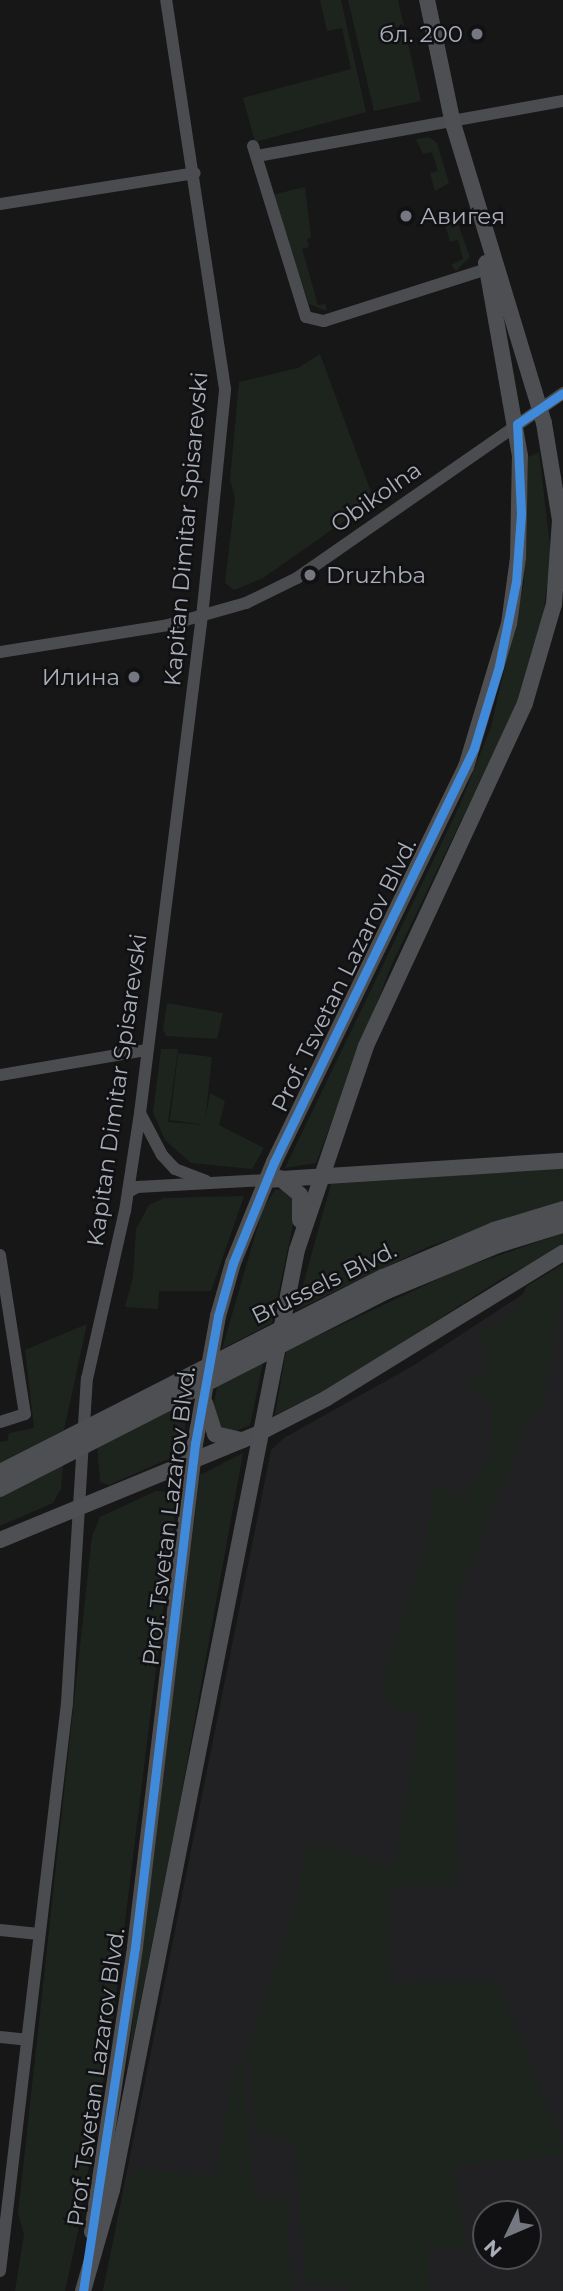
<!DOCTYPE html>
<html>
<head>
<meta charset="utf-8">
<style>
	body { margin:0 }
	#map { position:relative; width:563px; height:2291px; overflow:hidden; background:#171717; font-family:Montserrat,sans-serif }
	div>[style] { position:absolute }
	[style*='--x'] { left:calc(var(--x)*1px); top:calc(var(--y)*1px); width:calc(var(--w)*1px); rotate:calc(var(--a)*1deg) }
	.built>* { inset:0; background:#212123 }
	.green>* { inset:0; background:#1d241e }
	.minor>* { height:12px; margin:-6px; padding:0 6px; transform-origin:6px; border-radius:6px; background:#4b4c50 }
	.major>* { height:16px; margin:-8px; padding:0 8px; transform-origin:8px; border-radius:8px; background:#4d4f52 }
	.major-bridge>* { height:16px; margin:-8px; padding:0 8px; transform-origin:8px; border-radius:8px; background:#4d4f52 }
	.cycleway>* { height:9px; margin:-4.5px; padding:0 4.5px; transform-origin:4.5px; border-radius:4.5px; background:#408adc }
	.dots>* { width:19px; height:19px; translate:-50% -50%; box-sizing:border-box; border:4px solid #111113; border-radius:50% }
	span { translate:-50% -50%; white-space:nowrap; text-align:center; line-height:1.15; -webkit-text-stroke:5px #111113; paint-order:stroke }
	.poi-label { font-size:23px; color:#a8adb8 }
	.right { translate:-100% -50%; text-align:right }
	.left { translate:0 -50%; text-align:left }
	.street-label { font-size:23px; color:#a8adb8 }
	.north { position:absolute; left:472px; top:2200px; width:70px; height:70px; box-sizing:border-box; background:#111113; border:2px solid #4d4f55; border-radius:50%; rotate:226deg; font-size:19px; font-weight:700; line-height:28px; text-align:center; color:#a8adb8 }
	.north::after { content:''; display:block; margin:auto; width:24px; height:32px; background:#757880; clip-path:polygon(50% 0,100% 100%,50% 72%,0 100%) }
</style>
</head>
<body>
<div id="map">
	<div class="built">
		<i style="clip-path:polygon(evenodd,563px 1268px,563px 2291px,103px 2291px,271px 1450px,284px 1438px,416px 1364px,563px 1268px,486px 2214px,528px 2214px,528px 2256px,486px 2256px,486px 2214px)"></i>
	</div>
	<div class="green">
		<i style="clip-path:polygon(320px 0,341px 0,366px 112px,255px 142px,243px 98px,351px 69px,342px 28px,327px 31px)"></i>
		<i style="clip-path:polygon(348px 0,398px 0,421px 101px,374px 111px)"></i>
		<i style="clip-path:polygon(429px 137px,437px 143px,449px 183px,435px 191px,430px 173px,438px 171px,432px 152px,423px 154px,416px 139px)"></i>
		<i style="clip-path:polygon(305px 187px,311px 238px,307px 239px,309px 247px,302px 249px,318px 305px,325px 304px,327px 311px,309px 304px,272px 195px)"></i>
		<i style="clip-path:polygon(453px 210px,470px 257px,456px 271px,451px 265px,463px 259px,458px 240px,450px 242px,442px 213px)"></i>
		<i style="clip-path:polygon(320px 354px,371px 492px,347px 519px,263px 578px,234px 590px,225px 583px,235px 498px,230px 480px,239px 382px,298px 368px)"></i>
		<i style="clip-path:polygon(539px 452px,551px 555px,542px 624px,518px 702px,391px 966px,316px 1163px,285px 1168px,459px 807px,491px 727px,524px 583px,528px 457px)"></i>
		<i style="clip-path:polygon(167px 1003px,223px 1013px,217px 1039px,166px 1036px,163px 1030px)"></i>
		<i style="clip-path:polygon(161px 1049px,178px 1049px,168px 1122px,205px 1125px,170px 1120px,178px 1053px,212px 1057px,205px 1121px,210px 1093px,225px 1101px,219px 1125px,264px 1148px,252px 1169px,191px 1163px,165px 1140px,153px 1112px)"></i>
		<i style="clip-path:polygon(563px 1168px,563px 1201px,430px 1246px,296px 1310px,331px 1184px)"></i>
		<i style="clip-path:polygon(290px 1189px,296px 1211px,272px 1323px,222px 1349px,263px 1208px,275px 1190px)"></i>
		<i style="clip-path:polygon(244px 1196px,211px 1291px,159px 1291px,158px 1309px,125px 1307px,133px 1277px,136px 1229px,149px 1205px,164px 1198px)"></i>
		<i style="clip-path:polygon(563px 1233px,563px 1246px,498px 1281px,339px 1383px,275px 1415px,286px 1351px,457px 1270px)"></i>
		<i style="clip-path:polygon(563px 1264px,563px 1291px,542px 1410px,529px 1418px,456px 1601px,457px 1885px,389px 1886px,390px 1982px,497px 1981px,563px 2144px,563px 2155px,453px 2165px,468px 2248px,428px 2248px,429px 2291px,348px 2291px,347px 2285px,306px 2285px,295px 2141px,256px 2133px,248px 2045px,296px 1904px,306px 1842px,394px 1867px,420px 1718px,386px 1702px,385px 1673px,427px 1542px,434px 1486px,464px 1499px,491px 1452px,493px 1404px,469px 1390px,475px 1375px,486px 1375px,485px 1344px,476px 1344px,479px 1334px,515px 1309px,527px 1286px)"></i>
		<i style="clip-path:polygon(87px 1324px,64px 1430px,0 1463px,0 1442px,7px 1441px,9px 1433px,34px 1428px,25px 1350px)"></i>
		<i style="clip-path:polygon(263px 1363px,250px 1425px,226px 1435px,212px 1413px,217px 1387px)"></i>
		<i style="clip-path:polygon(190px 1400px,180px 1454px,109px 1485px,100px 1482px,97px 1447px)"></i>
		<i style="clip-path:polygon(243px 1453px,177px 1818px,126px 2075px,200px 1475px)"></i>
		<i style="clip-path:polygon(63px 1465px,61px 1489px,53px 1503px,0 1526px,0 1497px)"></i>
		<i style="clip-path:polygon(156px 1491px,170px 1492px,176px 1506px,112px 2028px,78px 2231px,65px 2291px,15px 2291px,24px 2234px,18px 2214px,92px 1536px,100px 1517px)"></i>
		<i style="clip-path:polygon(236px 2058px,242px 2059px,254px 2197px,286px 2198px,292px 2291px,103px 2291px,124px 2191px,137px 2170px,216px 2175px)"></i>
	</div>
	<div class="minor">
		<i style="--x:253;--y:146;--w:179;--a:72.8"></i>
		<i style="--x:306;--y:317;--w:18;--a:13"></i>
		<i style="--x:324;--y:321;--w:171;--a:-17.7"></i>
		<i style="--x:257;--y:156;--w:311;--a:-10.2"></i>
		<i style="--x:0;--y:204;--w:197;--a:-9"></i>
		<i style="--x:0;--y:652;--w:170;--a:-9.1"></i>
		<i style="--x:168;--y:625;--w:81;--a:-15.8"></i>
		<i style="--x:246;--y:603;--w:57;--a:-26.1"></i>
		<i style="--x:297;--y:578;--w:324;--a:-34.8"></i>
		<i style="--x:0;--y:1075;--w:149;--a:-9.7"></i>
		<i style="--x:140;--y:1113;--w:47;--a:62.4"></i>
		<i style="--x:162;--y:1155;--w:19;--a:47"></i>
		<i style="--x:175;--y:1169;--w:33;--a:21"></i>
		<i style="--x:128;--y:1192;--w:10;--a:-29"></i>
		<i style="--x:137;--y:1187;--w:129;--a:-3.1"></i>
		<i style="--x:0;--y:1255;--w:161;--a:81.1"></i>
		<i style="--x:25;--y:1414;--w:26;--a:162"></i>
		<i style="--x:0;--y:1930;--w:39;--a:6"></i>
		<i style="--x:0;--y:2037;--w:27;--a:6"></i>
		<i style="--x:0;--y:2271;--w:572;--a:-83.27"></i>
		<i style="--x:67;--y:1703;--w:325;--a:-86.5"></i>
		<i style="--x:87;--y:1379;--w:172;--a:-77.3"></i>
		<i style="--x:125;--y:1211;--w:99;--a:-81.3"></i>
		<i style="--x:140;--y:1113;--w:500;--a:-82.9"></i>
		<i style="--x:202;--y:617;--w:229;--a:-84.2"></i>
		<i style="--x:225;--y:389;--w:393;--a:-98.6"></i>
	</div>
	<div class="major">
		<i style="--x:280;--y:1178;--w:26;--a:40"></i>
		<i style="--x:300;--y:1195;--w:25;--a:90"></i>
		<i style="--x:266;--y:1180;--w:298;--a:-3.7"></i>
		<i style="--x:494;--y:1230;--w:72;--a:-16.9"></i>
		<i style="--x:498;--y:1245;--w:68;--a:-17.1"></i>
		<i style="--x:205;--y:1403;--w:33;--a:72"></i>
		<i style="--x:215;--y:1434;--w:28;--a:13"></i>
		<i style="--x:0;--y:1540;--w:280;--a:-22.4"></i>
		<i style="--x:259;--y:1433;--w:76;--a:-27.2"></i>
		<i style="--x:327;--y:1398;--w:277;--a:-31.6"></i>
		<i style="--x:92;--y:2232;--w:288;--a:-81.4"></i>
		<i style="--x:135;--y:1947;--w:507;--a:-83.2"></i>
		<i style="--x:195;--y:1444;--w:130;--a:-79.8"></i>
		<i style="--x:218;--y:1316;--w:55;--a:-74.2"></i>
		<i style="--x:233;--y:1263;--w:109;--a:-67.9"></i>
		<i style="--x:274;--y:1162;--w:439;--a:-64.1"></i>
		<i style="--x:466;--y:767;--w:149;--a:-73.3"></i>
		<i style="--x:509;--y:624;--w:68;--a:-82.3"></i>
		<i style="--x:518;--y:557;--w:101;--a:-88.9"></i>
		<i style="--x:520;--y:456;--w:196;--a:-100"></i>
		<i style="--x:83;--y:2291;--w:105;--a:-74"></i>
		<i style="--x:112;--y:2190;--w:958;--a:-78.87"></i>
		<i style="--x:297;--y:1250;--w:215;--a:-71.3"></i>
		<i style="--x:366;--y:1046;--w:378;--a:-65.1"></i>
		<i style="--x:525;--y:703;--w:103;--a:-73.7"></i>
		<i style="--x:554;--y:604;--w:84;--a:-85.9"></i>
		<i style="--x:560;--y:520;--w:98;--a:-99.4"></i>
		<i style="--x:544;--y:423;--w:313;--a:-106.9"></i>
		<i style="--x:453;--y:124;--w:127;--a:-101.8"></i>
	</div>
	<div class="major-bridge">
		<i style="--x:0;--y:1472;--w:430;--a:-27"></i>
		<i style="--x:383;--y:1277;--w:121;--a:-22.9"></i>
		<i style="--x:0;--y:1489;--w:435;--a:-27.1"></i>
		<i style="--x:387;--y:1291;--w:120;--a:-22.5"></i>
	</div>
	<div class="cycleway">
		<i style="--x:83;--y:2291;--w:348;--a:-81.4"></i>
		<i style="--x:135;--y:1947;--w:507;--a:-83.2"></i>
		<i style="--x:195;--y:1444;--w:130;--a:-79.8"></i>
		<i style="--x:218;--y:1316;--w:55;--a:-74.2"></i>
		<i style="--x:233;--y:1263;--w:109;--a:-67.9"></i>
		<i style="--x:274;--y:1162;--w:460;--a:-64.2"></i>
		<i style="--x:474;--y:748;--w:86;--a:-73"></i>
		<i style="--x:499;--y:666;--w:86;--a:-78.6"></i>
		<i style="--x:516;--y:582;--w:68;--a:-85.8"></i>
		<i style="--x:521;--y:514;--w:90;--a:-92.5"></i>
		<i style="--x:517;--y:424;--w:55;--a:-34"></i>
	</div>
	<div class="dots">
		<i style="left:477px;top:34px;background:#757880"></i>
		<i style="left:406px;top:216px;background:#757880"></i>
		<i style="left:310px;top:575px;background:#757880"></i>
		<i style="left:134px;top:677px;background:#757880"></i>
	</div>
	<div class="poi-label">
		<span class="right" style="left:463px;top:34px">бл. 200</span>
		<span class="left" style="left:420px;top:216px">Авигея</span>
		<span class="left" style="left:326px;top:575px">Druzhba</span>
		<span class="right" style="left:120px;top:677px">Илина</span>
	</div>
	<div class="street-label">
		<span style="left:376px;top:497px;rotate:-35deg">Obikolna</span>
		<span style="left:186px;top:529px;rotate:-85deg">Kapitan Dimitar Spisarevski</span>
		<span style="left:344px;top:975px;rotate:-64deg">Prof. Tsvetan Lazarov Blvd.</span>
		<span style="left:117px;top:1090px;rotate:-82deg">Kapitan Dimitar Spisarevski</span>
		<span style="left:324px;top:1283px;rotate:-26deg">Brussels Blvd.</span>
		<span style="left:169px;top:1516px;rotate:-83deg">Prof. Tsvetan Lazarov Blvd.</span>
		<span style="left:96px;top:2077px;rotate:-82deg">Prof. Tsvetan Lazarov Blvd.</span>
	</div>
	<div class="north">N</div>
</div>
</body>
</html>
